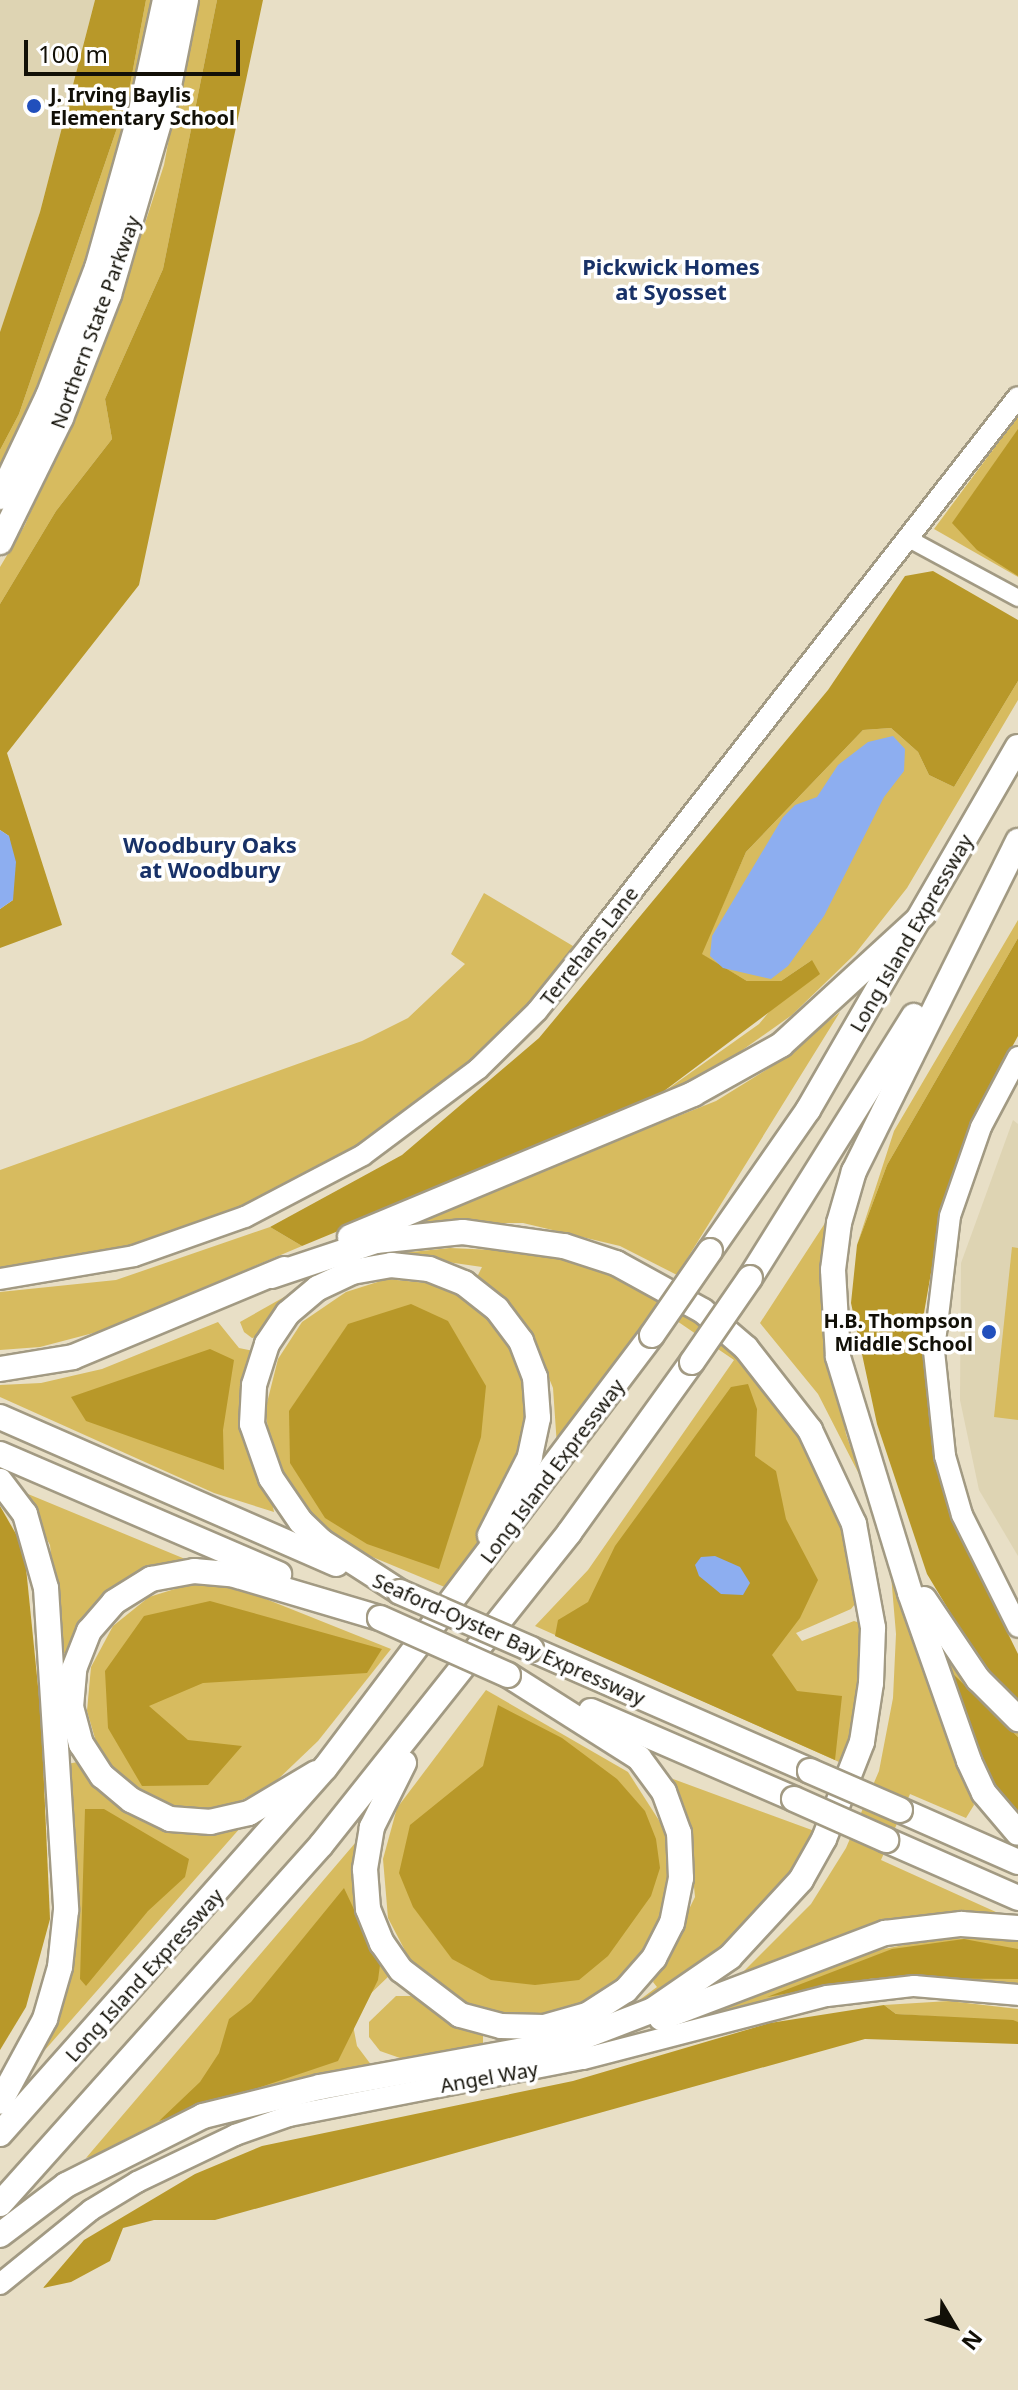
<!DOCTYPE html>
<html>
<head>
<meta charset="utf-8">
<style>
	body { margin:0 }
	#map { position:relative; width:1018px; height:2390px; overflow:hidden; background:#e8dfc6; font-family:"Noto Sans",sans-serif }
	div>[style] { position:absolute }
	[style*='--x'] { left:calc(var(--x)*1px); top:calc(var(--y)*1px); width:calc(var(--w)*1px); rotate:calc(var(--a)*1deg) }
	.built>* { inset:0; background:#ded4b3 }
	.green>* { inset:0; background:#d7bb5f }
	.forest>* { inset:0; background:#b89829 }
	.water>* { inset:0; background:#8daef0 }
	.roads { filter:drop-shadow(2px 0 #a29a83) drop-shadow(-2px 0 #a29a83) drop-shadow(0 2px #a29a83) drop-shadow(0 -2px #a29a83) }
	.minor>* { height:16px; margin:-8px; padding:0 8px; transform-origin:8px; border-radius:8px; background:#fff }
	.major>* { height:20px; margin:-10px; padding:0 10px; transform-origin:10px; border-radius:10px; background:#fff }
	.highway>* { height:24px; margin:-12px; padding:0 12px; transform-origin:12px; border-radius:12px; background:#fff }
	.bridges { filter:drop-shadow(2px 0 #a29a83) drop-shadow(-2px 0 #a29a83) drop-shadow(0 2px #a29a83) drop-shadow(0 -2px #a29a83) }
	.highway-bridge>* { height:24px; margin:-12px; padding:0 12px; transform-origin:12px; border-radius:12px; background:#fff }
	.dots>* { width:22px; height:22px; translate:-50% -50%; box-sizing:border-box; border:4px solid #fff; border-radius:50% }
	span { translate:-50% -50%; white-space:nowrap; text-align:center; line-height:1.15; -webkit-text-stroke:7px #fff; paint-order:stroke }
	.poi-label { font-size:20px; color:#121007; font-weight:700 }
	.left { translate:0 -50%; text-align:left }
	.right { translate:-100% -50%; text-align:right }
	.street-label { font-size:20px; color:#121007 }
	.neighbourhood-label { font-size:22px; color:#183167; font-weight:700 }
	.north { position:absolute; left:914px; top:2286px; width:80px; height:80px; -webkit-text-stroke:6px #fff; paint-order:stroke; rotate:128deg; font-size:22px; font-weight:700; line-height:32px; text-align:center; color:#121007 }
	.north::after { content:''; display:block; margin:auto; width:28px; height:36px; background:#121007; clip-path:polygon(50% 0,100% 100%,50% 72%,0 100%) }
	.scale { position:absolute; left:24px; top:40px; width:216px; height:36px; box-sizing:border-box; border:4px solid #121007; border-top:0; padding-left:10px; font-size:24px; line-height:28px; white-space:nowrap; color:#121007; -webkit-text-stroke:6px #fff; paint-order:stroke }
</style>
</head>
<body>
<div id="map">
	<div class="built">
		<i style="clip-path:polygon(0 0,95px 0,40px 212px,0 332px)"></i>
		<i style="clip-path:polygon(1013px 1120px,1018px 1124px,1018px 1556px,979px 1490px,960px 1400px,961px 1263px)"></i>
	</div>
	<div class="green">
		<i style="clip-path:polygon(146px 0,157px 0,97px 242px,35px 400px,0 473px,0 450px,19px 414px,128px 96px)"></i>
		<i style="clip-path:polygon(195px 0,217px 0,163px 269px,105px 399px,112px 439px,56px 511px,0 604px,0 567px,25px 525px,110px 331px,164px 165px)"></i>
		<i style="clip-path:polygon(1018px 416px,1018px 577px,934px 529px)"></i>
		<i style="clip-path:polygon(1018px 681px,1018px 700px,907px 888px,855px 954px,792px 1015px,710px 1073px,648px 1103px,759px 1024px,812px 960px,781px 981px,747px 981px,701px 954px,746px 852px,863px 730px,891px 728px,918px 752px,929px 775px,954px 787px)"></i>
		<i style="clip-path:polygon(484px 893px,578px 949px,534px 1006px,474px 1065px,307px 1183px,146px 1245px,0 1276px,0 1170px,362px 1041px,408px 1018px,465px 964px,451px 954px)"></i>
		<i style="clip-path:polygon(1018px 920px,1018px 938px,887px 1165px,857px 1245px,894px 1131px)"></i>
		<i style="clip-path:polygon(840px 1012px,677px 1275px,620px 1246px,523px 1223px,409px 1223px,716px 1101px,774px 1065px)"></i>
		<i style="clip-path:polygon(842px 1197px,832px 1361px,846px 1434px,862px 1480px,818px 1394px,760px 1323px)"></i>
		<i style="clip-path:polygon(270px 1227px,302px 1246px,101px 1331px,40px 1347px,0 1350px,0 1292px,116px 1280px)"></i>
		<i style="clip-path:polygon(1012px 1247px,1018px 1248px,1018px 1420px,994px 1417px)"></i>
		<i style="clip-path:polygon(450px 1248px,538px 1252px,588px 1264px,650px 1291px,733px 1345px,804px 1431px,846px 1522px,859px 1599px,851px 1609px,796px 1633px,802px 1641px,854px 1621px,863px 1624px,867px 1637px,848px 1766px,535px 1626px,588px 1570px,734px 1360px,655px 1306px,557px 1446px,553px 1388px,534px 1341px,476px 1279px,482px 1267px,392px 1254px)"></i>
		<i style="clip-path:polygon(387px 1279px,436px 1284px,475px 1302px,511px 1338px,527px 1374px,532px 1415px,525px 1458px,479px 1543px,447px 1588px,358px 1551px,319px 1526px,274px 1460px,265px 1411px,278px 1359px,302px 1322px,346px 1292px)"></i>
		<i style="clip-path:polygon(293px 1292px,296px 1302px,264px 1336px,252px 1338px,244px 1332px,240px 1322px)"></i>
		<i style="clip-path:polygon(218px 1322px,239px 1348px,259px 1352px,248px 1381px,274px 1512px,214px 1493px,0 1397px,0 1385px,41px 1383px,102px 1369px)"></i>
		<i style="clip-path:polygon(28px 1494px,202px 1566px,148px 1576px,76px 1650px,61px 1654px,50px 1545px,25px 1498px)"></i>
		<i style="clip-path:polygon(891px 1575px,974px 1805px,966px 1818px,910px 1794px,881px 1860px,1018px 1922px,942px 1920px,745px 1976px,743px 1972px,811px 1904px,846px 1848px,879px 1771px,893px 1698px,896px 1634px)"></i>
		<i style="clip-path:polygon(191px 1584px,241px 1589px,391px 1649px,318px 1741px,273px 1784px,220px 1811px,172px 1810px,127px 1788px,99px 1752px,87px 1711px,91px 1667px,113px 1626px,149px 1597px)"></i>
		<i style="clip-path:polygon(944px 1648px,1018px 1727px,1018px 1737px,952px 1674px,1015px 1819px,994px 1798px,945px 1672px)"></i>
		<i style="clip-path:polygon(486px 1690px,628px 1772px,669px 1836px,670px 1902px,632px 1974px,564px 2014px,510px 2020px,453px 1999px,411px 1962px,388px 1918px,383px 1859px,397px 1808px)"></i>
		<i style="clip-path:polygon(83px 1761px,106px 1793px,143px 1820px,187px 1832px,241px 1827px,44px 2051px,63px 1989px,67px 1764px)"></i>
		<i style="clip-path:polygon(665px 1776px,820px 1833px,763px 1919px,663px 1997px,630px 2007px,657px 1987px,653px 1982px,695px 1897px,690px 1844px)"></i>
		<i style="clip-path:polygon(362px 1835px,391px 1974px,364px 2000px,353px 2025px,357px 2046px,375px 2070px,86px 2158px)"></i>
		<i style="clip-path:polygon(1002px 1938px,1018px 1942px,1018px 1991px,979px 1985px,692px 2022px,863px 1953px,935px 1939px)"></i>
		<i style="clip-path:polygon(396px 1996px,411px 1996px,483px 2034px,483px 2043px,459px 2053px,400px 2058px,380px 2051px,369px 2037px,369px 2022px)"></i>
		<i style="clip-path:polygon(949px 2001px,1018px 2009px,1018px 2022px,896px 2014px,884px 2005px)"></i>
	</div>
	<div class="forest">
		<i style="clip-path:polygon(95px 0,146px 0,128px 96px,19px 414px,0 450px,0 332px,40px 212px)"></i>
		<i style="clip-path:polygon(217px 0,263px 0,139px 585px,7px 753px,62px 925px,0 948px,0 909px,13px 900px,9px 836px,0 830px,0 604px,56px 511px,112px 439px,105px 399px,163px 269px)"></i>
		<i style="clip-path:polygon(1018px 429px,1018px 576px,977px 550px,952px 523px)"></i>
		<i style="clip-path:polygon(933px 571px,1018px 620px,1018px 681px,954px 787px,929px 775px,918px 752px,891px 728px,863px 730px,746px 852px,702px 954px,747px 981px,781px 981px,812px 960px,820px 974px,648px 1103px,302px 1246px,270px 1227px,402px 1155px,539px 1038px,828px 690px,905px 576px)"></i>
		<i style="clip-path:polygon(1018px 938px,1018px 1036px,981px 1104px,943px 1204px,924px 1313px,929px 1413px,940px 1474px,959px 1534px,1018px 1654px,1018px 1705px,980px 1662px,927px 1574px,877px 1424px,851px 1303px,857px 1245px,887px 1165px)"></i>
		<i style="clip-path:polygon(411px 1304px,448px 1321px,486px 1386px,481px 1437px,439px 1569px,367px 1544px,325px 1518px,290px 1463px,289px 1411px,348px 1324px)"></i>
		<i style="clip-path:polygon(210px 1349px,234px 1360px,223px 1430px,224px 1470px,86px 1421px,71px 1397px)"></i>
		<i style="clip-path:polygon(748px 1384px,757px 1409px,755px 1456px,776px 1471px,786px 1519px,818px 1580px,800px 1618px,772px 1655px,797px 1691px,842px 1696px,835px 1760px,555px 1636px,558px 1620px,588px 1602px,615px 1546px,731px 1387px)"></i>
		<i style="clip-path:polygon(0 1506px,24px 1548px,41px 1716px,50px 1919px,26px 2007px,0 2050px)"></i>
		<i style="clip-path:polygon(210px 1601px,382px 1649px,367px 1673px,203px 1683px,149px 1706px,188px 1740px,242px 1746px,208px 1785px,142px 1786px,108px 1728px,105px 1671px,144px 1616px)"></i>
		<i style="clip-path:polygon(950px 1671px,1018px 1737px,1018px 1822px,988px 1776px)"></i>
		<i style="clip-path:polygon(498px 1705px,562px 1738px,617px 1779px,645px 1811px,656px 1839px,660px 1868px,651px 1896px,608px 1956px,579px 1980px,535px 1985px,491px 1980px,452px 1959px,413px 1907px,399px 1873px,410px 1825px,483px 1766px)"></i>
		<i style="clip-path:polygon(85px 1809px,104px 1809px,189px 1859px,185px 1877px,148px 1911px,86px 1986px,80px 1979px)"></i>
		<i style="clip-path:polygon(344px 1888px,380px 1965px,378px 1980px,338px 2061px,159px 2121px,200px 2082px,219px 2053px,229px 2019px,251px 2002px)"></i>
		<i style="clip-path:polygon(964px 1939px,1018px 1949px,1018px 1979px,874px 1978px,767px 1997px,892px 1949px)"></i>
		<i style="clip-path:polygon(884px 2005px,896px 2014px,1013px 2020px,1018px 2022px,1018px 2044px,865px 2039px,215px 2220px,154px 2220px,123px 2228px,110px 2261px,71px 2282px,43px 2288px,84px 2240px,195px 2174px,262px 2146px,573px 2081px,770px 2023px)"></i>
	</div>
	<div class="water">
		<i style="clip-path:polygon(893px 736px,905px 749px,904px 771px,884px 797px,824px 916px,788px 966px,771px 979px,723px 968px,710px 956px,712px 936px,783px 817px,795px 805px,817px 797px,838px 765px,868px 742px)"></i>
		<i style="clip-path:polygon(0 830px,9px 836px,16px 862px,13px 900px,0 909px)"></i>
		<i style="clip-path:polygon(715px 1556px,740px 1567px,750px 1583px,743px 1595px,721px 1594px,699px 1576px,695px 1565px,701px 1557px)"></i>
	</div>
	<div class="roads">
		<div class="minor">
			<i style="--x:909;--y:539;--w:124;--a:28.4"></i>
		</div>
		<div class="major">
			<i style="--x:1018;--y:1057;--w:79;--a:117.9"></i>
			<i style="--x:981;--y:1127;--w:94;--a:109.2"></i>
			<i style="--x:950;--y:1216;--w:136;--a:96.8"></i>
			<i style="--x:934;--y:1351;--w:106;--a:84"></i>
			<i style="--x:945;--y:1456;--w:61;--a:73.9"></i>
			<i style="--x:962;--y:1515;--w:125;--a:63.4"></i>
			<i style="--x:0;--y:1279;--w:136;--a:-9.7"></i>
			<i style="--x:134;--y:1256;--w:118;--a:-19.4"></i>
			<i style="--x:245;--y:1217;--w:133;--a:-27.7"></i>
			<i style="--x:363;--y:1155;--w:144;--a:-36.8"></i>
			<i style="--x:478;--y:1069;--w:83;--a:-44.5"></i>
			<i style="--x:537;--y:1011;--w:85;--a:-51.2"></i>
			<i style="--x:590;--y:945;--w:695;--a:-52.01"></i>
			<i style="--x:0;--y:2284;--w:117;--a:-39.1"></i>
			<i style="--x:91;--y:2210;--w:54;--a:-31.3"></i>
			<i style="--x:137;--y:2182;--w:109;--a:-25.6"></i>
			<i style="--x:235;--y:2135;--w:57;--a:-19.4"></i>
			<i style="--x:289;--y:2116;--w:299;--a:-11"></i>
			<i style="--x:583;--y:2059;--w:252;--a:-14.5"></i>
			<i style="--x:827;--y:1996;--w:88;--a:-6.6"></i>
			<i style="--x:914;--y:1986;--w:104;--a:4.9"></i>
		</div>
		<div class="highway">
			<i style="--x:0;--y:497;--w:112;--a:-64.6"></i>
			<i style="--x:48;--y:396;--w:137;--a:-69.1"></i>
			<i style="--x:97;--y:268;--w:163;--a:-74.3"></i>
			<i style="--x:141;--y:111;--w:114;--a:-77.8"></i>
			<i style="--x:0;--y:542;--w:138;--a:-63.8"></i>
			<i style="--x:61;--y:418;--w:132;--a:-68.7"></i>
			<i style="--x:109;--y:295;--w:207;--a:-73.8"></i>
			<i style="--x:167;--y:96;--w:98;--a:-78.8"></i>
			<i style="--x:1018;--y:841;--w:369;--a:116.4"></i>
			<i style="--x:854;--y:1171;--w:54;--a:106.1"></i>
			<i style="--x:839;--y:1223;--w:47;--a:97.3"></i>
			<i style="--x:833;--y:1270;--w:87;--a:86.7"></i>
			<i style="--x:838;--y:1357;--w:247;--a:73"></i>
			<i style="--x:910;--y:1593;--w:178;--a:70.6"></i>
			<i style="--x:969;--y:1761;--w:35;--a:65"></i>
			<i style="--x:984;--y:1793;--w:52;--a:49.6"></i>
			<i style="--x:350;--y:1237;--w:372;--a:-22.6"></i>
			<i style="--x:693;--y:1094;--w:101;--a:-29.1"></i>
			<i style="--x:781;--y:1045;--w:193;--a:-42.5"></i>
			<i style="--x:710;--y:1251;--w:172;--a:-55.2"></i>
			<i style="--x:808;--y:1110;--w:419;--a:-60"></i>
			<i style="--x:271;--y:1276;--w:111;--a:-18.4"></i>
			<i style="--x:376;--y:1241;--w:87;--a:-5.9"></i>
			<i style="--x:463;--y:1232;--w:102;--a:7.9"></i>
			<i style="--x:564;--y:1246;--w:55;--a:18.1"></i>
			<i style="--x:616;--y:1263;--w:99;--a:28.9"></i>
			<i style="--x:703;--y:1311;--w:57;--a:40.7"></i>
			<i style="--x:746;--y:1348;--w:104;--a:52"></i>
			<i style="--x:810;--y:1430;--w:104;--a:64.9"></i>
			<i style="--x:854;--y:1524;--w:106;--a:79.6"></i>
			<i style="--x:873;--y:1628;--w:55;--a:92.1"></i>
			<i style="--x:871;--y:1683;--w:60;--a:98.7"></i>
			<i style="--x:862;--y:1742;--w:104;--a:111.4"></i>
			<i style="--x:824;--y:1839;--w:47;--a:119.3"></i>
			<i style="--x:801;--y:1880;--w:105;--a:132.7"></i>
			<i style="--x:730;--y:1957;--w:93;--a:145.5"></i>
			<i style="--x:653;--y:2010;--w:89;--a:158.9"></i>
			<i style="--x:750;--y:1278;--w:309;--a:-58"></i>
			<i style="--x:0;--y:1369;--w:74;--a:-9.3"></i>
			<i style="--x:73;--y:1357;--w:229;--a:-22.6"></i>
			<i style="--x:0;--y:1417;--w:367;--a:23.6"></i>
			<i style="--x:0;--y:1454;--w:304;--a:23.3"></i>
			<i style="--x:0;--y:1481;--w:41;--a:52.9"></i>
			<i style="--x:25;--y:1514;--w:77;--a:74.2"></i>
			<i style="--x:46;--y:1588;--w:323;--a:86.4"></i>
			<i style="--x:66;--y:1910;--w:57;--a:96"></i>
			<i style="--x:60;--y:1967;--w:54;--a:106.1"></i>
			<i style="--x:45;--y:2019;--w:94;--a:118.5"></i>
			<i style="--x:400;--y:1592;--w:94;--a:-147.2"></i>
			<i style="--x:321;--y:1541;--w:28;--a:-136"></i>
			<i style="--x:301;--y:1522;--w:53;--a:-124.3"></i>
			<i style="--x:271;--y:1478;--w:57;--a:-109.4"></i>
			<i style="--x:252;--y:1424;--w:39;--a:-87"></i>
			<i style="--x:254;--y:1385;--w:43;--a:-72.4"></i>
			<i style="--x:267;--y:1344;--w:37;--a:-56"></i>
			<i style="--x:288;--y:1313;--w:39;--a:-40"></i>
			<i style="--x:318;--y:1288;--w:38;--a:-25"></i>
			<i style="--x:352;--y:1272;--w:40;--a:-10"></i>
			<i style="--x:391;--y:1265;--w:38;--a:6"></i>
			<i style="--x:429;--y:1269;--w:38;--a:22"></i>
			<i style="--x:464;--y:1283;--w:42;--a:38.2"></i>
			<i style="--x:497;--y:1309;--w:40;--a:53"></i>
			<i style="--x:521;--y:1341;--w:39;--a:69"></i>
			<i style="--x:535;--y:1377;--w:41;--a:85.8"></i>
			<i style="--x:538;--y:1418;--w:40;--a:102"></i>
			<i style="--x:530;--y:1457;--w:88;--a:117.1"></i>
			<i style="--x:924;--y:1599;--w:97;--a:56"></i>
			<i style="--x:978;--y:1679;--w:57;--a:45"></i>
			<i style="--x:531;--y:1649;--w:305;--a:23.6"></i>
			<i style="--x:591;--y:1711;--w:221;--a:23.4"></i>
			<i style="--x:404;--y:1763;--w:72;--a:116.6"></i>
			<i style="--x:372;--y:1827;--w:43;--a:99.5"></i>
			<i style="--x:365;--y:1869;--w:40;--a:85.7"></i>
			<i style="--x:368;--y:1909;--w:37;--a:68"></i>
			<i style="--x:382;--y:1943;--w:33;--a:55"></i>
			<i style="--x:401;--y:1970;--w:74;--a:37.3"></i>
			<i style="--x:460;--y:2015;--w:42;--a:15"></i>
			<i style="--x:501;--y:2026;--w:43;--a:1.3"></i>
			<i style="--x:544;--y:2027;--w:45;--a:-15.6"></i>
			<i style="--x:587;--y:2015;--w:46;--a:-32.7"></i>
			<i style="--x:626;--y:1990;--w:43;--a:-48.8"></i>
			<i style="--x:654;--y:1958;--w:39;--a:-63"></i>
			<i style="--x:672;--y:1923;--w:46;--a:-78.7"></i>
			<i style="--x:681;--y:1878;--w:45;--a:-92.5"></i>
			<i style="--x:679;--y:1833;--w:44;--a:-110.1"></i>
			<i style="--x:664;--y:1792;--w:42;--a:-126.3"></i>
			<i style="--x:639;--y:1758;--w:155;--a:-147.6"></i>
			<i style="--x:316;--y:1773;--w:78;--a:149.2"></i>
			<i style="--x:249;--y:1813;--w:39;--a:167"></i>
			<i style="--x:211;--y:1822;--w:41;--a:-175.8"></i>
			<i style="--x:170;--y:1819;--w:43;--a:-154"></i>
			<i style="--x:131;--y:1800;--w:38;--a:-140"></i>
			<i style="--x:102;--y:1776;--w:38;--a:-123"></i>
			<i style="--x:81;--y:1744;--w:38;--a:-105"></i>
			<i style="--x:71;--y:1707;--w:38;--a:-85"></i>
			<i style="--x:74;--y:1669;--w:41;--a:-68.5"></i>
			<i style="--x:89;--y:1631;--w:38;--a:-49"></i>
			<i style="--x:114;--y:1602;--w:44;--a:-31.9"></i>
			<i style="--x:151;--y:1579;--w:44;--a:-10.5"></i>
			<i style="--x:194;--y:1571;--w:37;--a:5"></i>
			<i style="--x:231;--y:1574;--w:155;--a:16.5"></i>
			<i style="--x:900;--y:1810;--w:129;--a:23.8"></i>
			<i style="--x:886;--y:1840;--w:144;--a:23.7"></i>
			<i style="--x:661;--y:2018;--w:240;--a:-20.8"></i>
			<i style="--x:885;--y:1933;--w:77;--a:-6.8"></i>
			<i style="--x:961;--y:1924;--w:57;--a:4"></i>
			<i style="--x:0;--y:2134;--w:489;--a:-48.4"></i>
			<i style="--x:325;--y:1768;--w:543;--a:-52.94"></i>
			<i style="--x:0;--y:2204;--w:482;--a:-48.2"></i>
			<i style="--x:321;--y:1845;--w:399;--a:-51.5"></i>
			<i style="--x:569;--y:1533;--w:211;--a:-54.3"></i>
			<i style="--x:0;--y:2235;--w:83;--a:-37.1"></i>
			<i style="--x:66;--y:2185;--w:153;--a:-26.7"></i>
			<i style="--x:203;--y:2116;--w:121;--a:-13.9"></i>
			<i style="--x:320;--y:2087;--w:267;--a:-10.3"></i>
		</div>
	</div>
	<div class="bridges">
		<div class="highway-bridge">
			<i style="--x:652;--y:1335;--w:102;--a:-55.4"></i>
			<i style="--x:692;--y:1362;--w:102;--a:-55.4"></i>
			<i style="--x:400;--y:1592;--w:143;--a:23.5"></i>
			<i style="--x:380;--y:1618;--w:140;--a:24"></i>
			<i style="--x:810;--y:1771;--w:98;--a:23.4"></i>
			<i style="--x:794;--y:1799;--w:101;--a:24"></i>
		</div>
	</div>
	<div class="dots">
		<i style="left:34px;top:106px;background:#214fbc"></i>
		<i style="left:989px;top:1332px;background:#214fbc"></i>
	</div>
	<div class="poi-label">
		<span class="left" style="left:50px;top:106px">J. Irving Baylis<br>Elementary School</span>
		<span class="right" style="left:973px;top:1332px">H.B. Thompson<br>Middle School</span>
	</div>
	<div class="street-label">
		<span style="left:95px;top:322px;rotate:-70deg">Northern State Parkway</span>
		<span style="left:911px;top:933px;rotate:-60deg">Long Island Expressway</span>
		<span style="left:589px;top:946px;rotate:-52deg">Terrehans Lane</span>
		<span style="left:552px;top:1471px;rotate:-53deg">Long Island Expressway</span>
		<span style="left:509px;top:1639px;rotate:24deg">Seaford-Oyster Bay Expressway</span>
		<span style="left:144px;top:1975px;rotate:-48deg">Long Island Expressway</span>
		<span style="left:489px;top:2077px;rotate:-10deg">Angel Way</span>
	</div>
	<div class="neighbourhood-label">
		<span style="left:671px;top:279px">Pickwick Homes<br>at Syosset</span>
		<span style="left:210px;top:857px">Woodbury Oaks<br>at Woodbury</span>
	</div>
	<div class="north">N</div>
	<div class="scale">100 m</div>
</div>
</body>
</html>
